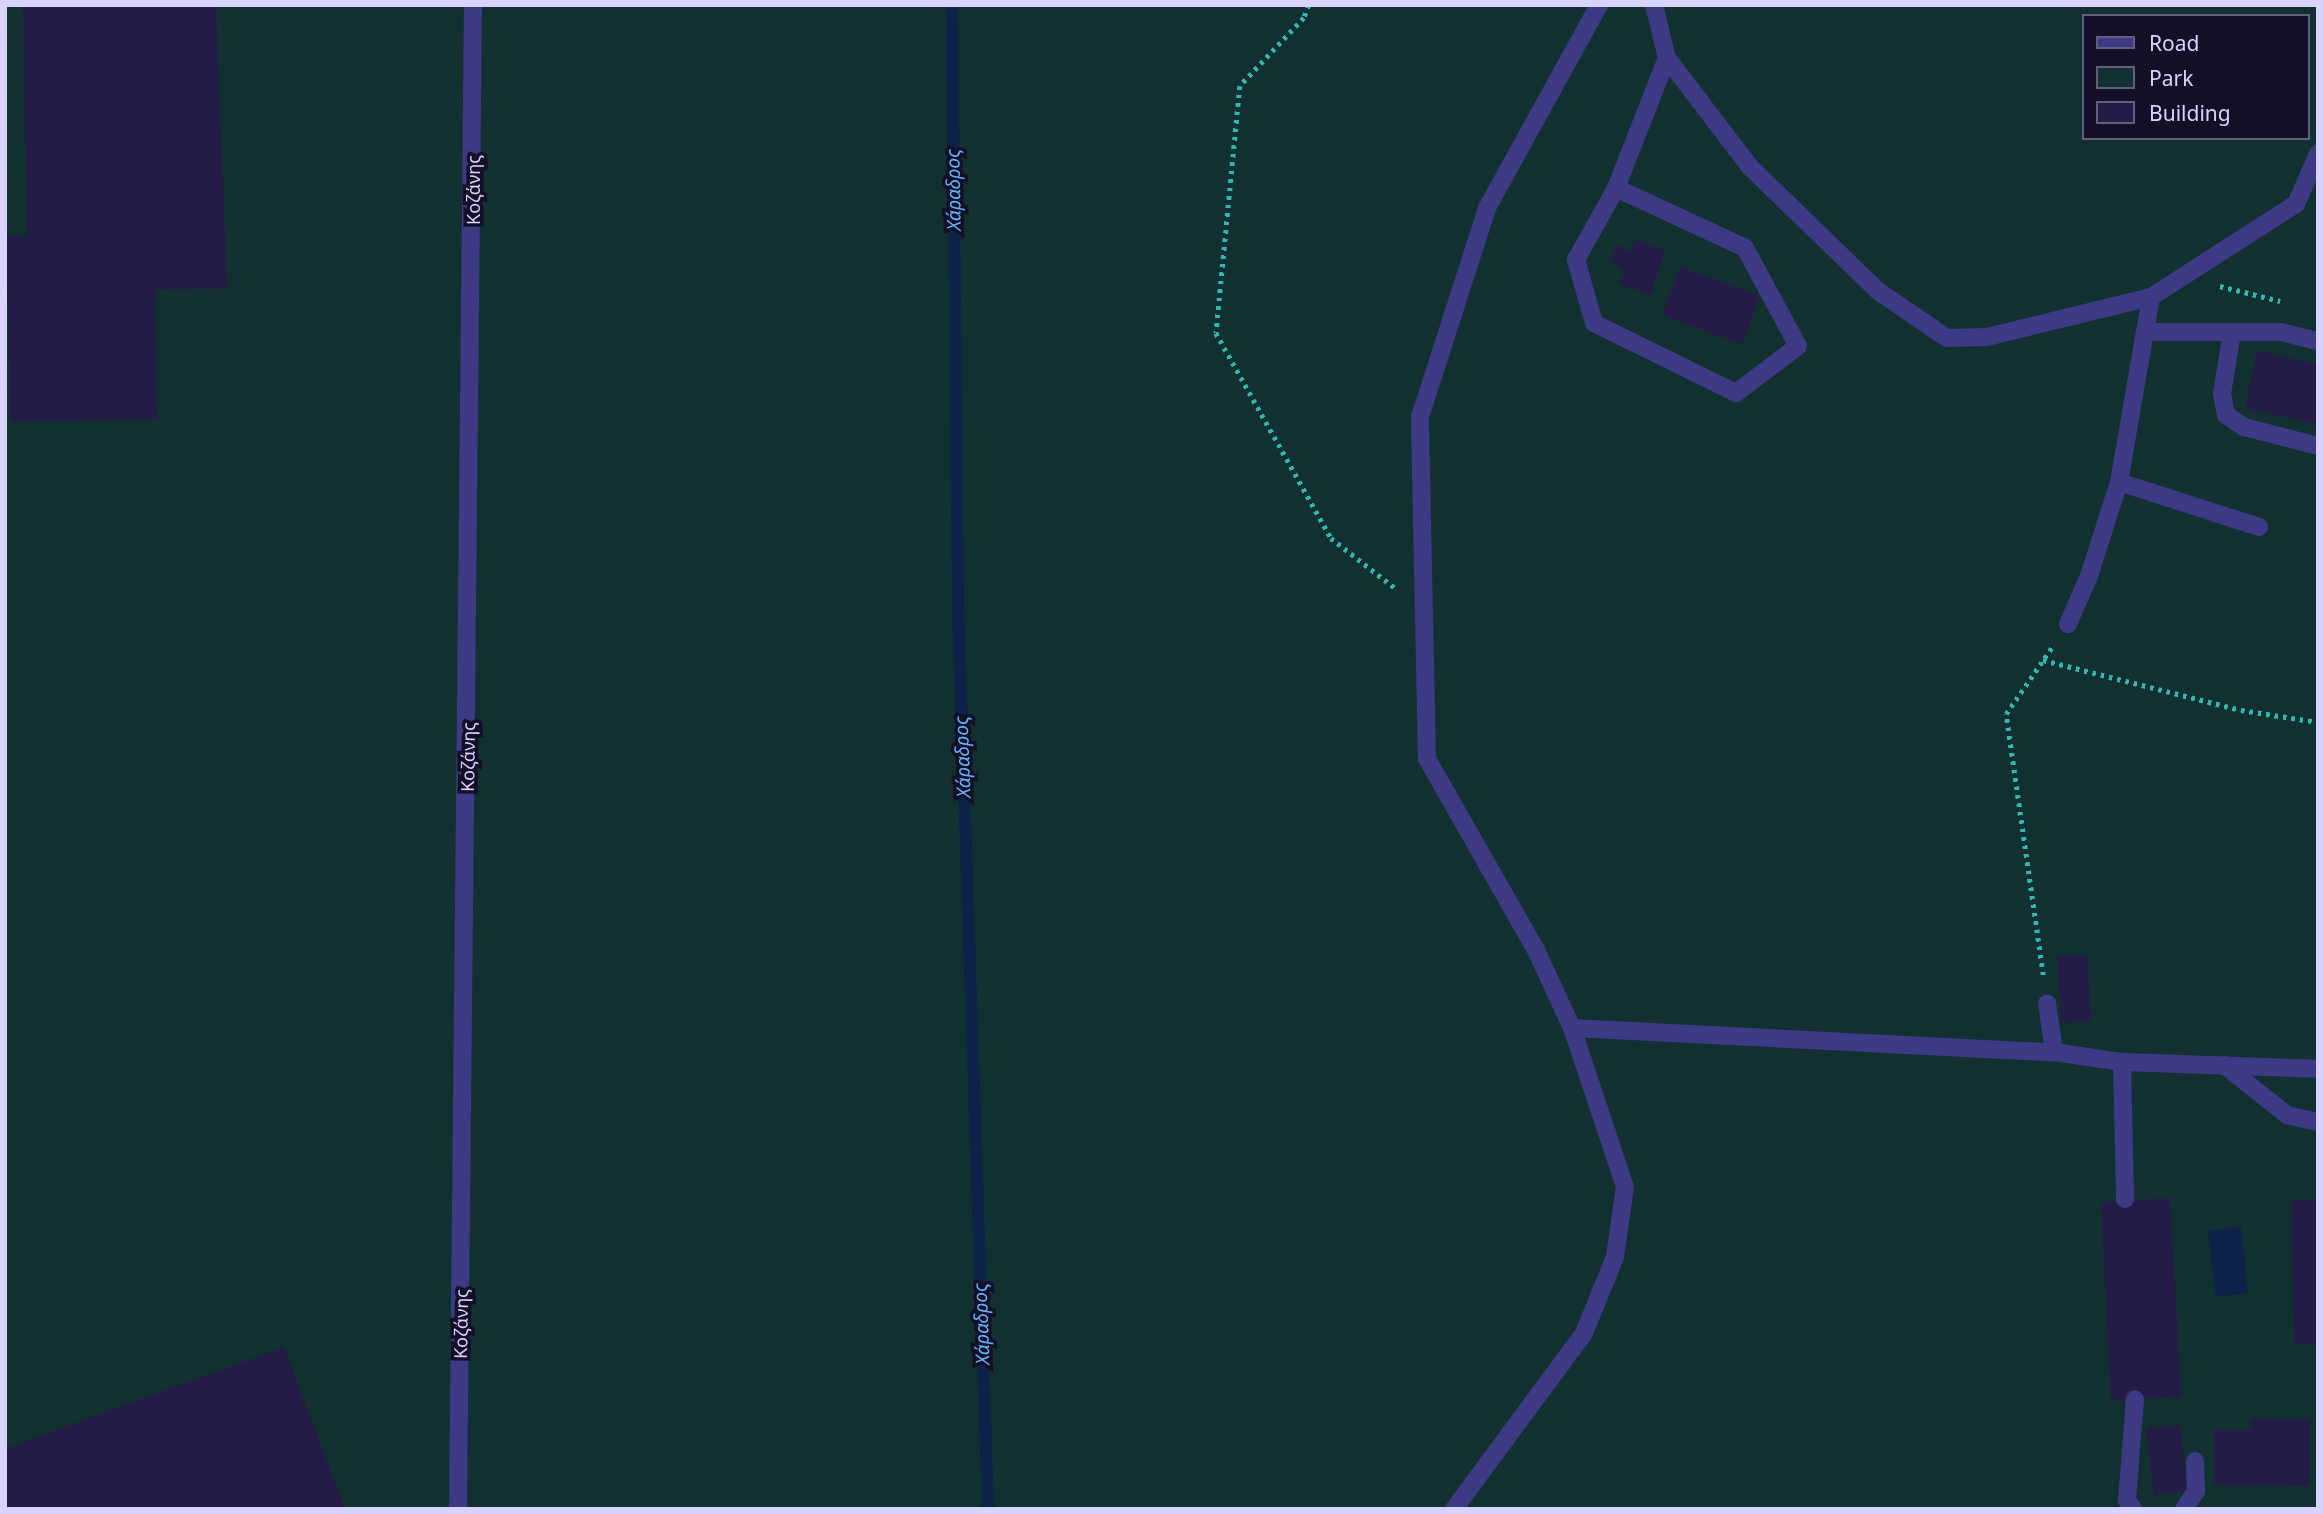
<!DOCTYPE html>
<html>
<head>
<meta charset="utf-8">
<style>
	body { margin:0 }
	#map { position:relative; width:2323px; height:1514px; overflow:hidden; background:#130f26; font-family:"Noto Sans",sans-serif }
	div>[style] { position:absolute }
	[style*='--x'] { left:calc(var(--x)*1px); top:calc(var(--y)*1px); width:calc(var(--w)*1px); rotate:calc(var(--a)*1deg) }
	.green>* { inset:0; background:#12302f }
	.water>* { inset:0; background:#0c2248 }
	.stream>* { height:12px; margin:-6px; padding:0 6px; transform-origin:6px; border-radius:6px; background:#0c2248 }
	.building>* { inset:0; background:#241b47 }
	.path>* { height:4.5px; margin-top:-2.25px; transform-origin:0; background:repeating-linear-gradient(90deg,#2fb8b0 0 3.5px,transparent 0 8.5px) }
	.service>* { height:18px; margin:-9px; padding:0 9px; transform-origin:9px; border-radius:9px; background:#3d3a85 }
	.minor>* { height:18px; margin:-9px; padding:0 9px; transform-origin:9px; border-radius:9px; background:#3d3a85 }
	.tertiary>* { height:18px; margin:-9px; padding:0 9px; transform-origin:9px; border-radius:9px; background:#3d3a85 }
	span { translate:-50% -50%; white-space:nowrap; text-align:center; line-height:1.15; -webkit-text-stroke:7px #130f26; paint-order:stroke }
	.street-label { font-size:18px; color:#d9d4ff }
	.water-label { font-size:19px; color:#62b6ff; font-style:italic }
	.frame { position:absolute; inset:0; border:7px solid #d9d4ff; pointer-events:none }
	.legend { position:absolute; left:2082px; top:14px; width:228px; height:126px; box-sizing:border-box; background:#130f26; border:2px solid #625e7d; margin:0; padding:9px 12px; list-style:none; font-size:21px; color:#d9d4ff }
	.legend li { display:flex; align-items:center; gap:14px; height:35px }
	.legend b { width:35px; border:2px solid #625e7d }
</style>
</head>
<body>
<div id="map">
	<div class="green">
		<i style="clip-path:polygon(evenodd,5px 5px,2318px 5px,2318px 1509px,5px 1509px,5px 5px,2083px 16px,2307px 16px,2307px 138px,2083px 138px,2083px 16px)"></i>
	</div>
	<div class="water">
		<i style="clip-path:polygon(2241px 1227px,2248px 1293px,2216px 1297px,2208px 1231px)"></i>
	</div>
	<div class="stream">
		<i style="--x:952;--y:5;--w:604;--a:89.43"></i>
		<i style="--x:958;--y:609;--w:900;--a:88.09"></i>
	</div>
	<div class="building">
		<i style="clip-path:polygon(23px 5px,216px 5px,227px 288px,155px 290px,157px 419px,11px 421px,6px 236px,27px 235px)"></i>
		<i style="clip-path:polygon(1635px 240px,1665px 250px,1651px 294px,1619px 284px,1624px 269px,1611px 260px,1616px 245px,1631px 251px)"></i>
		<i style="clip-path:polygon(1680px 267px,1760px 296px,1742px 344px,1662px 315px)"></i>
		<i style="clip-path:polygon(2257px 351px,2318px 364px,2318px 424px,2245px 408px)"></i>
		<i style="clip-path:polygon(2087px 955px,2091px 1021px,2061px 1023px,2057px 956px)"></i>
		<i style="clip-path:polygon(2170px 1198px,2181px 1397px,2111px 1400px,2101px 1202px)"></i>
		<i style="clip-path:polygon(2291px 1201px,2318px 1201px,2318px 1343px,2294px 1343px)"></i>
		<i style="clip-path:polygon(284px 1347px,345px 1509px,5px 1509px,5px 1449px)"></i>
		<i style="clip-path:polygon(2251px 1419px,2310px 1420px,2309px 1486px,2214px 1485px,2214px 1430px,2251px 1430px)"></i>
		<i style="clip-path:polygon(2180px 1425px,2187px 1491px,2154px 1495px,2146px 1428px)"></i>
	</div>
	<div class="path">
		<i style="--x:1309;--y:5;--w:14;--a:111"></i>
		<i style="--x:1304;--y:18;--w:93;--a:133.3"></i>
		<i style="--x:1240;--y:86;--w:248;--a:95.5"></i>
		<i style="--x:1216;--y:333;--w:235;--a:60.7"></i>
		<i style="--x:1331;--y:538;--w:81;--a:38"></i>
		<i style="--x:2220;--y:286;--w:62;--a:14"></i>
		<i style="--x:2043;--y:660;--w:204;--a:14.2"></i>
		<i style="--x:2241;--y:710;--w:78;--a:8.9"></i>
		<i style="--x:2043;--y:975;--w:264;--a:-98.1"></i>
		<i style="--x:2006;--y:714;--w:81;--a:-55.5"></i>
	</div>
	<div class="service">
		<i style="--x:1616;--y:188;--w:142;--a:24.9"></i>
		<i style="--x:1745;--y:248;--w:111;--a:61.6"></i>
		<i style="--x:1798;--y:346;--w:78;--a:142.8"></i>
		<i style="--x:1736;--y:393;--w:158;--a:-153.8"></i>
		<i style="--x:1594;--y:323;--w:66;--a:-105.9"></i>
		<i style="--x:1576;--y:260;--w:82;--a:-60.9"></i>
		<i style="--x:1616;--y:188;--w:140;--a:-68.6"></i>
		<i style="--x:2148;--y:332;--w:133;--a:0"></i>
		<i style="--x:2281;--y:332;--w:38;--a:14"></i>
		<i style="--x:2232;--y:332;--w:63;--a:99.2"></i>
		<i style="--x:2222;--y:394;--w:21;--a:79"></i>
		<i style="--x:2226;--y:415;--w:22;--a:34"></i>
		<i style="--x:2244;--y:427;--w:76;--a:14.4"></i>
		<i style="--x:2119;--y:482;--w:147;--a:17.8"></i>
		<i style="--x:2054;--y:1052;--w:69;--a:8.4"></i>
		<i style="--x:2122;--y:1062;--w:196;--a:2"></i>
		<i style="--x:2122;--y:1062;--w:137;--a:88.7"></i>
		<i style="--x:2224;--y:1065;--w:80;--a:38.4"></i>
		<i style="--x:2287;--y:1115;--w:32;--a:13"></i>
		<i style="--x:2133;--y:1509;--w:11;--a:-124"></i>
		<i style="--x:2127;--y:1500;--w:101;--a:-85.5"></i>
		<i style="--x:2184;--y:1509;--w:22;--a:-56"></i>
		<i style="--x:2196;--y:1491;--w:30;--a:-92"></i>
	</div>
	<div class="minor">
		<i style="--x:1654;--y:5;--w:55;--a:76.2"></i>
		<i style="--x:1667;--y:58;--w:137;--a:52.7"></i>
		<i style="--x:1750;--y:167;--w:178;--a:44.1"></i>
		<i style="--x:1878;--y:291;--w:83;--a:34.3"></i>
		<i style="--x:1947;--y:338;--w:40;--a:-1.4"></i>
		<i style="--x:1987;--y:337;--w:169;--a:-13.7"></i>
		<i style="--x:2151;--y:297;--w:172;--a:-32.7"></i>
		<i style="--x:2296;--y:204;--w:55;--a:-66.3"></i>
		<i style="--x:2068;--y:624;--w:52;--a:-66.4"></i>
		<i style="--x:2089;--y:576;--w:99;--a:-72.3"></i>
		<i style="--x:2119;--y:482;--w:188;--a:-80.2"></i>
		<i style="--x:1572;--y:1028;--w:483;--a:2.9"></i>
		<i style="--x:2054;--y:1052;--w:49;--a:-98.1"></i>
		<i style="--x:1454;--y:1509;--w:219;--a:-53.5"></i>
		<i style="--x:1584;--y:1333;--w:82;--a:-67.8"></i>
		<i style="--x:1615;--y:1257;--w:71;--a:-81.9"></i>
		<i style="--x:1625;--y:1187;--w:168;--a:-108.4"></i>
		<i style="--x:1572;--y:1028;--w:86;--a:-114.8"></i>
		<i style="--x:1536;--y:950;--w:220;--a:-119.7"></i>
		<i style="--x:1427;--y:759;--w:342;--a:-91.2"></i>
		<i style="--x:1420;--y:417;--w:219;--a:-72.2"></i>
		<i style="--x:1487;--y:208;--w:232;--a:-61.1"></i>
	</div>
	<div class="tertiary">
		<i style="--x:458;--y:1509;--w:1504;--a:-89.43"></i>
	</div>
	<div class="street-label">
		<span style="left:473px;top:190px;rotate:-90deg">Κοζάνης</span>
		<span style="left:468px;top:757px;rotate:-89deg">Κοζάνης</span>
		<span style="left:461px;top:1324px;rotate:-89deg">Κοζάνης</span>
	</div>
	<div class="water-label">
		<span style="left:954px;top:190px;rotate:-91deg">Χάραδρος</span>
		<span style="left:963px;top:757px;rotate:-92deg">Χάραδρος</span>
		<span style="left:982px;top:1324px;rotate:-92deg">Χάραδρος</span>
	</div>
	<div class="frame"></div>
	<ul class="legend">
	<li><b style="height:9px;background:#3d3a85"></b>Road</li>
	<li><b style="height:19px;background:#12302f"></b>Park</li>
	<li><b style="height:19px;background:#241b47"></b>Building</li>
	</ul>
</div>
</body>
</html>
